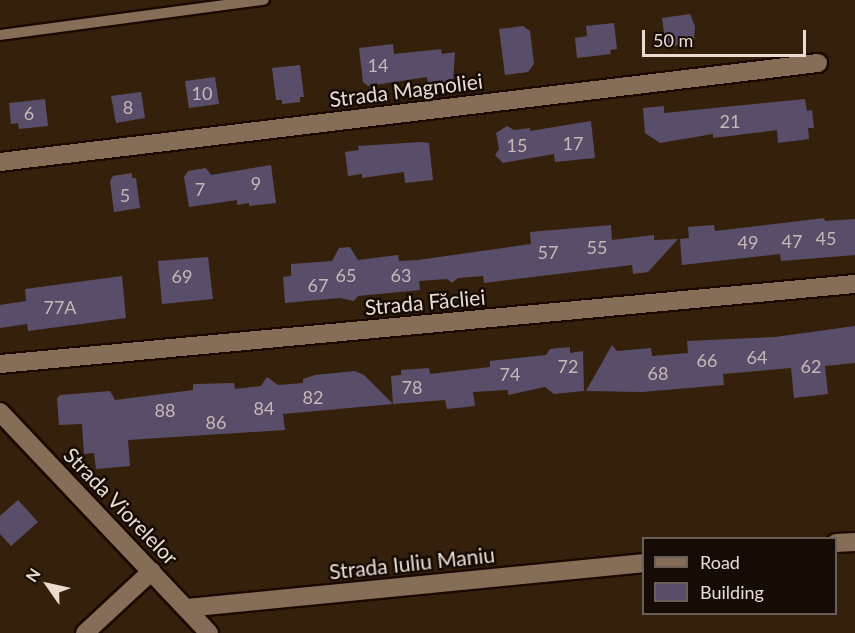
<!DOCTYPE html>
<html>
<head>
<meta charset="utf-8">
<style>
	body { margin:0 }
	#map { position:relative; width:855px; height:633px; overflow:hidden; background:#35200b; font-family:Lato,sans-serif }
	div>[style] { position:absolute }
	[style*='--x'] { left:calc(var(--x)*1px); top:calc(var(--y)*1px); width:calc(var(--w)*1px); rotate:calc(var(--a)*1deg) }
	.building>* { inset:0; background:#594e69 }
	.roads { filter:drop-shadow(2px 0 #1b0900) drop-shadow(-2px 0 #1b0900) drop-shadow(0 2px #1b0900) drop-shadow(0 -2px #1b0900) }
	.service>* { height:10px; margin:-5px; padding:0 5px; transform-origin:5px; border-radius:5px; background:#866d57 }
	.minor>* { height:18px; margin:-9px; padding:0 9px; transform-origin:9px; border-radius:9px; background:#866d57 }
	span { translate:-50% -50%; white-space:nowrap; text-align:center; line-height:1.15; -webkit-text-stroke:5px #150c05; paint-order:stroke }
	.number-label { font-size:18px; color:#c6b8b6 }
	.number-label span { -webkit-text-stroke-width:0 }
	.street-label { font-size:21px; color:#eadcd0 }
	.legend { position:absolute; left:642px; top:537px; width:195px; height:78px; box-sizing:border-box; background:#150c05; border:2px solid #6a5f56; margin:0; padding:8px 10px; list-style:none; font-size:18px; color:#eadcd0 }
	.legend li { display:flex; align-items:center; gap:12px; height:30px }
	.legend b { width:30px; border:2px solid #6a5f56 }
	.north { position:absolute; left:18px; top:555px; width:60px; height:60px; -webkit-text-stroke:4px #150c05; paint-order:stroke; rotate:304deg; font-size:16px; font-weight:700; line-height:24px; text-align:center; color:#eadcd0 }
	.north::after { content:''; display:block; margin:auto; width:21px; height:27px; background:#eadcd0; clip-path:polygon(50% 0,100% 100%,50% 72%,0 100%) }
	.scale { position:absolute; left:642px; top:30px; width:164px; height:27px; box-sizing:border-box; border:3px solid #eadcd0; border-top:0; padding-left:8px; font-size:18px; line-height:21px; white-space:nowrap; color:#eadcd0; -webkit-text-stroke:4px #150c05; paint-order:stroke }
</style>
</head>
<body>
<div id="map">
	<div class="building">
		<i style="clip-path:polygon(690px 14px,695px 26px,694px 41px,666px 48px,662px 18px)"></i>
		<i style="clip-path:polygon(614px 23px,617px 49px,610px 50px,611px 54px,577px 58px,575px 38px,587px 36px,586px 26px)"></i>
		<i style="clip-path:polygon(523px 26px,530px 31px,534px 64px,528px 72px,505px 75px,499px 29px)"></i>
		<i style="clip-path:polygon(393px 44px,394px 54px,441px 49px,442px 54px,455px 52px,453px 82px,428px 85px,427px 77px,368px 86px,363px 82px,359px 48px)"></i>
		<i style="clip-path:polygon(300px 65px,304px 97px,300px 97px,300px 102px,282px 104px,282px 100px,276px 100px,272px 68px)"></i>
		<i style="clip-path:polygon(215px 77px,219px 104px,189px 108px,185px 81px)"></i>
		<i style="clip-path:polygon(141px 92px,145px 118px,116px 123px,111px 96px)"></i>
		<i style="clip-path:polygon(45px 99px,48px 126px,19px 129px,18px 123px,11px 124px,9px 103px)"></i>
		<i style="clip-path:polygon(805px 99px,807px 111px,812px 110px,814px 128px,808px 128px,809px 139px,778px 143px,777px 130px,713px 138px,713px 134px,660px 143px,645px 133px,643px 108px,664px 106px,664px 113px)"></i>
		<i style="clip-path:polygon(591px 121px,595px 158px,555px 162px,554px 154px,503px 163px,495px 155px,499px 149px,496px 133px,507px 126px,514px 130px,530px 128px,530px 131px)"></i>
		<i style="clip-path:polygon(421px 142px,429px 143px,433px 180px,405px 183px,404px 172px,362px 178px,362px 174px,348px 176px,345px 152px,359px 150px,358px 146px)"></i>
		<i style="clip-path:polygon(271px 165px,276px 203px,249px 206px,249px 203px,237px 205px,237px 200px,189px 207px,184px 177px,188px 171px,206px 168px,211px 175px)"></i>
		<i style="clip-path:polygon(132px 173px,132px 178px,136px 178px,140px 208px,114px 212px,110px 181px,113px 176px)"></i>
		<i style="clip-path:polygon(824px 218px,825px 221px,855px 219px,855px 255px,781px 261px,780px 254px,682px 265px,680px 239px,689px 238px,688px 227px,714px 225px,715px 231px)"></i>
		<i style="clip-path:polygon(611px 225px,612px 240px,654px 235px,654px 240px,678px 239px,648px 272px,633px 274px,632px 265px,484px 283px,483px 276px,458px 278px,452px 283px,447px 279px,419px 281px,420px 290px,358px 296px,354px 301px,340px 298px,285px 303px,283px 277px,291px 276px,291px 264px,332px 261px,339px 248px,350px 247px,358px 260px,398px 255px,399px 261px,418px 260px,531px 244px,530px 232px)"></i>
		<i style="clip-path:polygon(208px 257px,213px 299px,162px 304px,158px 261px)"></i>
		<i style="clip-path:polygon(122px 276px,126px 318px,28px 331px,27px 324px,0 328px,0 305px,26px 301px,25px 289px)"></i>
		<i style="clip-path:polygon(855px 326px,855px 363px,825px 366px,828px 394px,794px 398px,791px 368px,723px 374px,724px 385px,642px 392px,586px 391px,612px 345px,617px 351px,651px 348px,652px 356px,688px 353px,687px 341px,775px 337px)"></i>
		<i style="clip-path:polygon(570px 347px,570px 353px,583px 351px,584px 391px,554px 394px,545px 387px,508px 395px,508px 390px,473px 392px,475px 406px,447px 409px,445px 400px,393px 404px,391px 376px,401px 375px,401px 370px,429px 368px,430px 374px,490px 367px,490px 361px,546px 355px,550px 349px)"></i>
		<i style="clip-path:polygon(355px 371px,364px 375px,393px 404px,283px 414px,285px 430px,128px 440px,130px 466px,96px 469px,94px 453px,84px 454px,82px 424px,59px 425px,57px 398px,60px 395px,110px 391px,115px 400px,193px 390px,193px 384px,234px 383px,235px 389px,261px 386px,267px 377px,278px 385px,303px 383px,303px 379px,315px 375px)"></i>
		<i style="clip-path:polygon(18px 500px,38px 522px,11px 546px,0 534px,0 516px)"></i>
	</div>
	<div class="roads">
		<div class="service">
			<i style="--x:0;--y:35;--w:266;--a:-7.6"></i>
		</div>
		<div class="minor">
			<i style="--x:0;--y:162;--w:824;--a:-6.9"></i>
			<i style="--x:0;--y:364;--w:859;--a:-5.35"></i>
			<i style="--x:0;--y:412;--w:304;--a:46.6"></i>
			<i style="--x:836;--y:543;--w:19;--a:-3"></i>
			<i style="--x:186;--y:608;--w:460;--a:-5.6"></i>
			<i style="--x:85;--y:633;--w:91;--a:-42.8"></i>
		</div>
	</div>
	<div class="number-label">
		<span style="left:378px;top:65px">14</span>
		<span style="left:202px;top:93px">10</span>
		<span style="left:128px;top:107px">8</span>
		<span style="left:29px;top:113px">6</span>
		<span style="left:730px;top:121px">21</span>
		<span style="left:573px;top:143px">17</span>
		<span style="left:517px;top:145px">15</span>
		<span style="left:256px;top:183px">9</span>
		<span style="left:200px;top:189px">7</span>
		<span style="left:125px;top:195px">5</span>
		<span style="left:826px;top:238px">45</span>
		<span style="left:792px;top:241px">47</span>
		<span style="left:748px;top:242px">49</span>
		<span style="left:597px;top:247px">55</span>
		<span style="left:548px;top:252px">57</span>
		<span style="left:346px;top:275px">65</span>
		<span style="left:401px;top:275px">63</span>
		<span style="left:182px;top:276px">69</span>
		<span style="left:318px;top:285px">67</span>
		<span style="left:60px;top:307px">77A</span>
		<span style="left:757px;top:357px">64</span>
		<span style="left:707px;top:360px">66</span>
		<span style="left:568px;top:366px">72</span>
		<span style="left:811px;top:366px">62</span>
		<span style="left:658px;top:373px">68</span>
		<span style="left:510px;top:374px">74</span>
		<span style="left:412px;top:387px">78</span>
		<span style="left:313px;top:397px">82</span>
		<span style="left:264px;top:408px">84</span>
		<span style="left:165px;top:410px">88</span>
		<span style="left:216px;top:422px">86</span>
	</div>
	<div class="street-label">
		<span style="left:406px;top:90px;rotate:-7deg">Strada Magnoliei</span>
		<span style="left:425px;top:302px;rotate:-5deg">Strada Făcliei</span>
		<span style="left:121px;top:506px;rotate:46deg">Strada Viorelelor</span>
		<span style="left:412px;top:563px;rotate:-6deg">Strada Iuliu Maniu</span>
	</div>
	<ul class="legend">
	<li><b style="height:8px;background:#866d57"></b>Road</li>
	<li><b style="height:16px;background:#594e69"></b>Building</li>
	</ul>
	<div class="north">N</div>
	<div class="scale">50 m</div>
</div>
</body>
</html>
